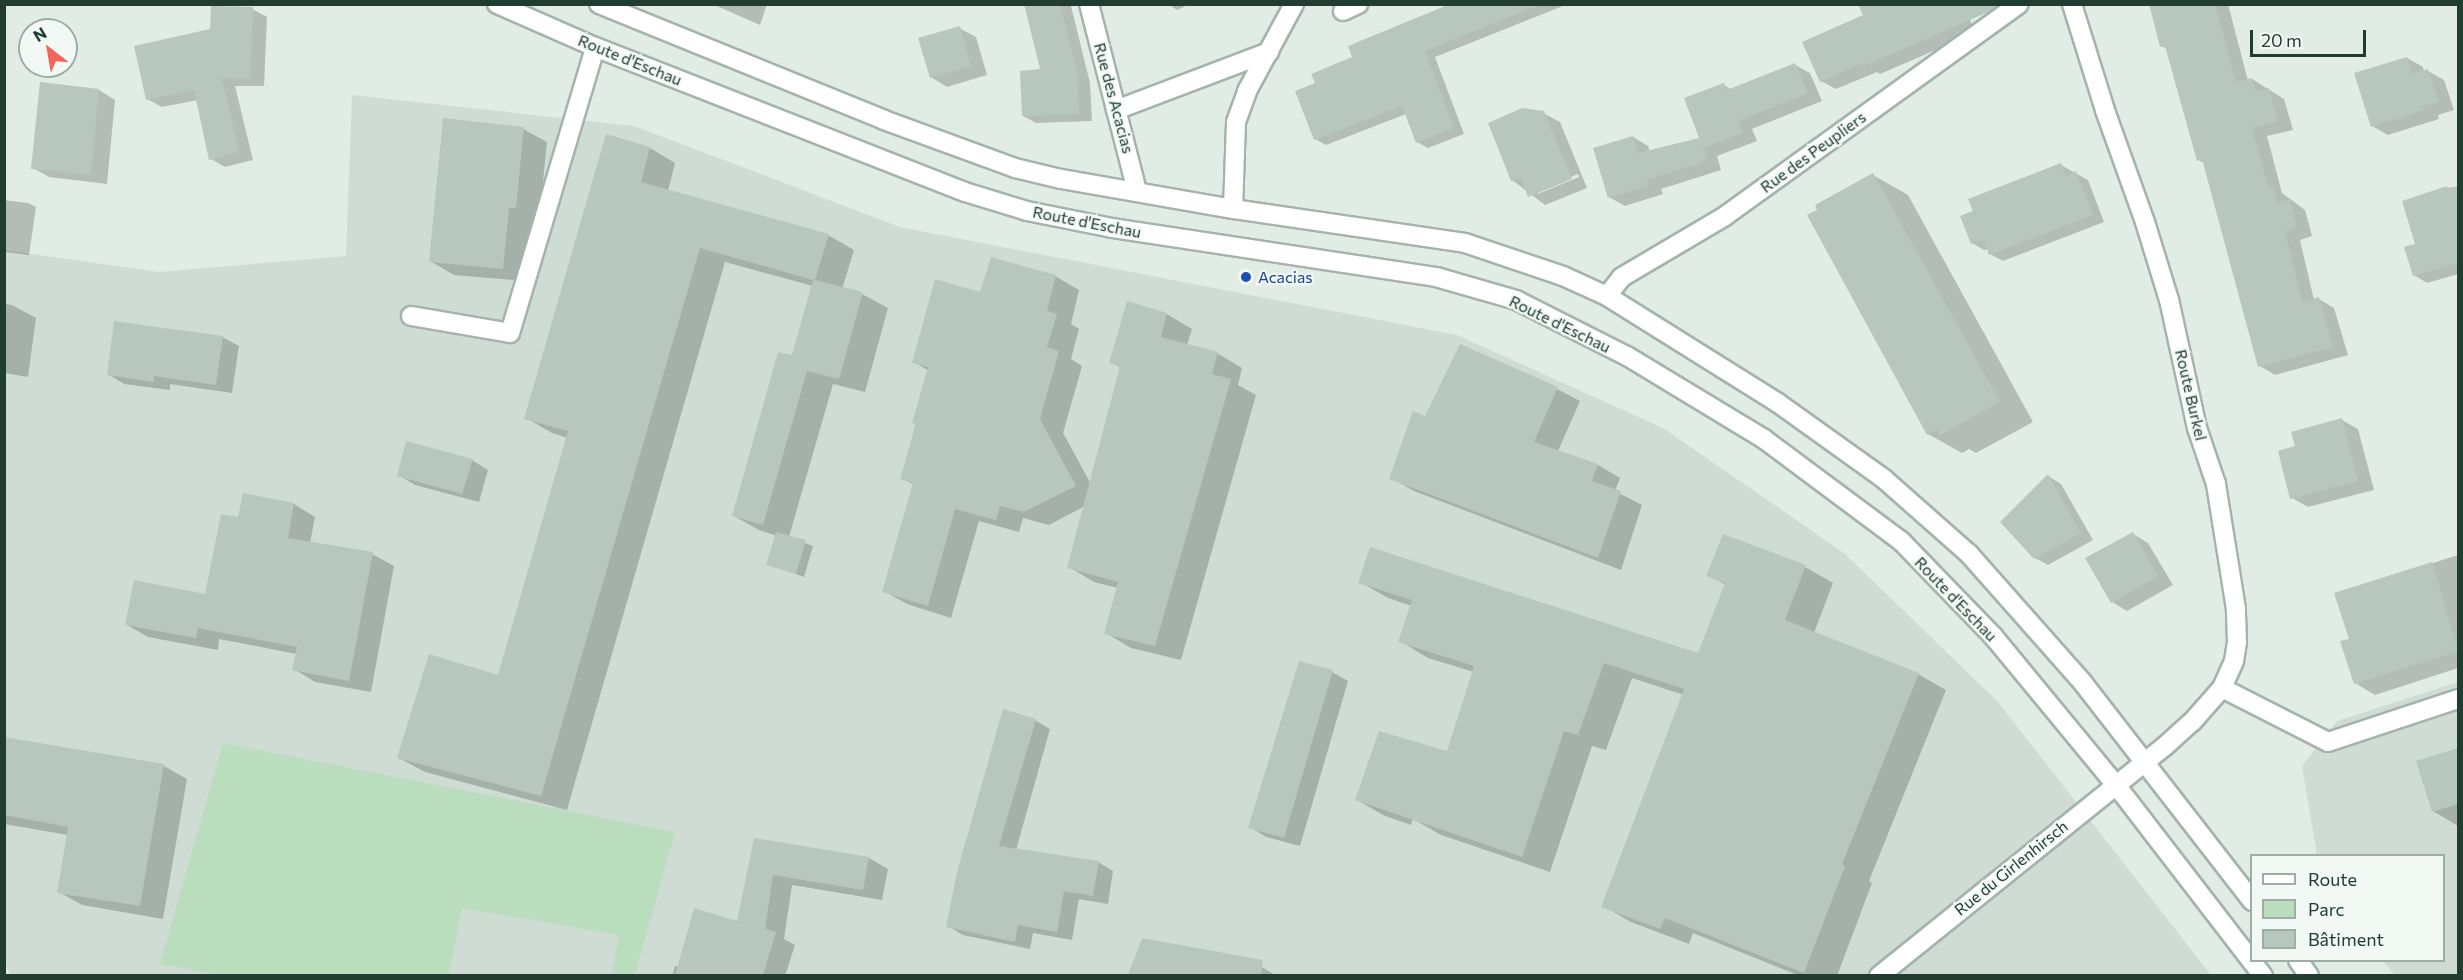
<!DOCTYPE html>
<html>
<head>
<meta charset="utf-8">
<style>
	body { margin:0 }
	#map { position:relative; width:2463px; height:980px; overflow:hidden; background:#e1ece5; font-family:Commissioner,sans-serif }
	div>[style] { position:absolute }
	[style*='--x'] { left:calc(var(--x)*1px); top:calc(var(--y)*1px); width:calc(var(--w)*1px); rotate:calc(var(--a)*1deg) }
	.built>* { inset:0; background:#cfdcd4 }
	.green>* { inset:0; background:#baddbe }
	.shadow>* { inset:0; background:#0003 }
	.building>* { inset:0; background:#b7c7be }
	.roads { filter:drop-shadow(2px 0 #a4b4ab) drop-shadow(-2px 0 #a4b4ab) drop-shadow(0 2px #a4b4ab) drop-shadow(0 -2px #a4b4ab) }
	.minor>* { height:18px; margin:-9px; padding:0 9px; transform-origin:9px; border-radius:9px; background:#fff }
	.dots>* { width:16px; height:16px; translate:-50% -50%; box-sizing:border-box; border:3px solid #f2f8f4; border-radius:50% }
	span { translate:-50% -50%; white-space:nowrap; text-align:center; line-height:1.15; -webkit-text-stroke:4.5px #f2f8f4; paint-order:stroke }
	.street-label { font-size:16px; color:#213d31 }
	.transit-label { font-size:16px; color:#164399 }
	.left { translate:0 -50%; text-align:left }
	.frame { position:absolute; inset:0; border:6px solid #213d31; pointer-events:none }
	.legend { position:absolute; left:2250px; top:854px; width:195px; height:108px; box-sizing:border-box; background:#f2f8f4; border:2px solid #9eada6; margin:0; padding:8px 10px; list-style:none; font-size:18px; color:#213d31 }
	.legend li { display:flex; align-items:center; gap:12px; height:30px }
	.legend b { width:30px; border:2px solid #9eada6 }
	.north { position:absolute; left:18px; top:18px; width:60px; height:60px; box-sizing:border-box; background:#f2f8f4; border:2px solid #9eada6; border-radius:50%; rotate:329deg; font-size:16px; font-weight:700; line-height:24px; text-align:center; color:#213d31 }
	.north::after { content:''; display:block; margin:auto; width:21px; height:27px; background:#f26559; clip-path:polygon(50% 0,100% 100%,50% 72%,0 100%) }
	.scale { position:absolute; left:2250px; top:30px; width:116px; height:27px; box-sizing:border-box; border:3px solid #213d31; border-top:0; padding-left:8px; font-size:18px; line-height:21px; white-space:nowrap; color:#213d31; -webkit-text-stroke:4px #f2f8f4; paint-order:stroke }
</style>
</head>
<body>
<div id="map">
	<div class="built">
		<i style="clip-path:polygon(352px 95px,634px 126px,900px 227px,1457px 335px,1663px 428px,1844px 553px,1998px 702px,2211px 975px,11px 975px,4px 964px,4px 250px,159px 272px,346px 256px)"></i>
		<i style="clip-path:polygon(2458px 682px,2458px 975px,2395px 975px,2383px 961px,2444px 960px,2444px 856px,2317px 855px,2302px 766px,2337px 721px)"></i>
	</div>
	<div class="green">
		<i style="clip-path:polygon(223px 743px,675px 832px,635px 975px,612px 975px,619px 935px,462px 908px,449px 975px,224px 976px,160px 964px)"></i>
	</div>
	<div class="shadow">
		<i style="clip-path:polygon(712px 4px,767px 4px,760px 25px)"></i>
		<i style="clip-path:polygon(1032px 4px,1071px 6px,1090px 83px,1092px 121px,1036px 123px,1023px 116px,1042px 71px)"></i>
		<i style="clip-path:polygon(1168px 4px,1190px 4px,1177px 10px)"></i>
		<i style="clip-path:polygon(1456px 4px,1568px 4px,1435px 57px,1464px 134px,1428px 148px,1417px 142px,1406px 114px,1326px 145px,1315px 139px,1317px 84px,1354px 58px)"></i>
		<i style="clip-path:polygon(1964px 4px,1975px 33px,1880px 74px,1877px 72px,1836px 89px,1821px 81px)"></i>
		<i style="clip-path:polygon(2158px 4px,2228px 4px,2248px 81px,2252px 79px,2284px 99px,2293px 130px,2267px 136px,2282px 193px,2305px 210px,2312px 236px,2300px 240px,2314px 300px,2319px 299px,2334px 308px,2348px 355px,2275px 375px,2260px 366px,2205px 163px,2198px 160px,2167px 49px,2162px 46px)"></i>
		<i style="clip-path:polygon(252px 9px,267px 17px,264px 86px,235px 86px,253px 160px,225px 167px,211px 159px,198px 100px,162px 107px,147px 99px,211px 30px)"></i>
		<i style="clip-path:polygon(959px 28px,976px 37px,987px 75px,947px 87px,931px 77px)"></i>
		<i style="clip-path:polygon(2407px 58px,2423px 67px,2424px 72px,2428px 71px,2444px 80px,2454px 110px,2438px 115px,2439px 119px,2388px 135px,2372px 126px)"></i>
		<i style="clip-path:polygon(1795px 65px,1810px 73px,1822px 101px,1752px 129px,1757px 141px,1717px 156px,1721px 170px,1661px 189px,1663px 194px,1625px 206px,1609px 197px,1633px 137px,1648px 146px,1650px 152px,1701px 139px,1724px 85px,1732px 90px)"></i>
		<i style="clip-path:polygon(41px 84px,99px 90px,115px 100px,107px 184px,49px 177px,33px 168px)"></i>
		<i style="clip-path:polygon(evenodd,1543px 113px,1560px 122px,1587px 188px,1545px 205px,1512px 180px,1543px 113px,1578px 174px,1579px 177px,1538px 194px,1538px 191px,1578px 174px)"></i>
		<i style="clip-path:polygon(523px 129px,547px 142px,539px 221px,532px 220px,526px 281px,454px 275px,430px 261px)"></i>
		<i style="clip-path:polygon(607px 136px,650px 148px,675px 163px,668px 191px,828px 235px,854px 250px,842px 289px,862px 294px,888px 308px,865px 392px,833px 384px,789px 537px,813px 546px,804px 577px,768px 564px,777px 536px,759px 530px,734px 516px,794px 357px,813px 286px,725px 262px,567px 810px,425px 772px,399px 758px,499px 677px,568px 438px,552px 433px,526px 418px)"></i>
		<i style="clip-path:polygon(2061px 165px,2088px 180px,2104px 222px,2003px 261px,1990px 254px,1989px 249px,1984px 250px,1972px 243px,1975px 212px)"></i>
		<i style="clip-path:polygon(1873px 175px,1908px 195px,2033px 422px,1976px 453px,1969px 449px,1962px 453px,1928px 434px)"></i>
		<i style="clip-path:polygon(2458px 187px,2458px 274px,2427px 283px,2414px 275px,2417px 245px,2446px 188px)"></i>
		<i style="clip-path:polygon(4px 200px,28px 203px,36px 207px,29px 255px,4px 252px)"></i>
		<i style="clip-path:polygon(1055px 276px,1079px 290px,1071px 324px,1079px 329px,1071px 359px,1082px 366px,1063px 433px,1091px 484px,1121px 368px,1111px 362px,1128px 303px,1167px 314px,1192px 329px,1187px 345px,1217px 353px,1242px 368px,1238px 385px,1256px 395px,1181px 660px,1131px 648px,1106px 633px,1118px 588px,1094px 582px,1069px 567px,1085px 506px,1049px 525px,1023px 518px,1019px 532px,979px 521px,951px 618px,907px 604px,884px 591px,914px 485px,902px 478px,929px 371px,914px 362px,981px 294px)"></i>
		<i style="clip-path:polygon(4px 304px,12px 305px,36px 318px,28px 377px,4px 373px)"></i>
		<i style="clip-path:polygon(222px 337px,239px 346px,232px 393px,170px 384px,170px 390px,124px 384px,108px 374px)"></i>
		<i style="clip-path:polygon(1460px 346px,1557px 389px,1580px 401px,1558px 451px,1598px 465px,1620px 478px,1615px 491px,1642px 505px,1621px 570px,1414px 491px,1391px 478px,1426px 418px)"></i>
		<i style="clip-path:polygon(2342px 420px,2358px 429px,2374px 490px,2308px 507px,2292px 498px,2296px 447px)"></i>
		<i style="clip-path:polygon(472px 460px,488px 470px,479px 502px,415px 485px,399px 475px)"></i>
		<i style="clip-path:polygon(2048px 476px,2061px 484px,2093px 540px,2048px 565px,2035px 558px)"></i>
		<i style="clip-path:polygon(294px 504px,315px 517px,310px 543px,372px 554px,394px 566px,371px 692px,315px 682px,294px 669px,297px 654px,219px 639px,218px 650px,148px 637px,127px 625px,206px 595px,239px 519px)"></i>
		<i style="clip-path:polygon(2133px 534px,2148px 543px,2173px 585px,2127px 611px,2112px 602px)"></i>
		<i style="clip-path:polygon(2458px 555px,2458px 668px,2375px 695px,2355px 683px,2350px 640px,2336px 594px)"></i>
		<i style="clip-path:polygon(1805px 567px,1833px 583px,1814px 633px,1918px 674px,1946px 690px,1869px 881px,1872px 883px,1837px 976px,1800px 976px,1693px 933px,1689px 944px,1631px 922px,1603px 906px,1684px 695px,1632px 678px,1606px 750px,1592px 746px,1550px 872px,1441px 835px,1413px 819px,1411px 825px,1385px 816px,1357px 800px,1447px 753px,1474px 672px,1428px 658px,1400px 641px,1412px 606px,1388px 598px,1360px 582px,1699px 655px,1726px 585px,1708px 575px)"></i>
		<i style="clip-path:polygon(1332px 672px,1348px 681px,1300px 846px,1266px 837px,1250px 827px)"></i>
		<i style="clip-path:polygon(1035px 720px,1050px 729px,1016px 850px,1098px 862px,1113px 871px,1108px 904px,1079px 899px,1072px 940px,1033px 933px,1030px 949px,963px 935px,948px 926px)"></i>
		<i style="clip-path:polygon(4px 738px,164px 766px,187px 779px,163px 919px,82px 905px,59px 892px,68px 835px,4px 824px)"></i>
		<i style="clip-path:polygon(2458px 750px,2458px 826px,2433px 811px,2418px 762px)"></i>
		<i style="clip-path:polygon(755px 839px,869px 858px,888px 869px,882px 900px,792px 885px,784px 939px,795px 945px,785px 976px,672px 976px,675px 966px,679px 967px,739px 923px)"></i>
		<i style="clip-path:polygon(1143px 939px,1248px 959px,1277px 976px,1245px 976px,1248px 967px,1244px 967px,1242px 976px,1129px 976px)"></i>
	</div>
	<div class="building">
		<i style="clip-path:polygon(1024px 4px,1060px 4px,1078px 75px,1079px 114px,1022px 116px,1020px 71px,1040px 69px)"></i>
		<i style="clip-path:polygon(1450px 4px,1540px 5px,1425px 51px,1454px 128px,1416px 143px,1402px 106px,1314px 140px,1295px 91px,1315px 83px,1311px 74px,1352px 57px,1348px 46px)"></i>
		<i style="clip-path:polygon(1858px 4px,1999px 4px,1988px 12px,1880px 59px,1864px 66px,1863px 63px,1820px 82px,1802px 42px,1863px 15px)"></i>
		<i style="clip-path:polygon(2149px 4px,2215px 4px,2236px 82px,2252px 78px,2256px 92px,2269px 88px,2278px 121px,2252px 128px,2268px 187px,2273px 186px,2278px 203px,2290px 199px,2297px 227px,2285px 231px,2302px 302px,2319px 297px,2333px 347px,2258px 367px,2202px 159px,2197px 161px,2165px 46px,2160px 47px)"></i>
		<i style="clip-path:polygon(211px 6px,253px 7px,250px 79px,222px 78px,239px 152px,209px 160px,194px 90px,146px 100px,134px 46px,210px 29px)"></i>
		<i style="clip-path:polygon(960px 26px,971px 66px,930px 78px,918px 38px)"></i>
		<i style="clip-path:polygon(2407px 57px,2412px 74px,2428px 69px,2439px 102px,2423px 106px,2424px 110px,2371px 127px,2354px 73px)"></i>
		<i style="clip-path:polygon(1795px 63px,1808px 93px,1738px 121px,1743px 133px,1703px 148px,1707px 161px,1647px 180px,1648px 186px,1608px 198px,1593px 148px,1633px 136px,1638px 153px,1699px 138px,1684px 98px,1724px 83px,1727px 90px)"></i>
		<i style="clip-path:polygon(40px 82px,99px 89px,91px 175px,31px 169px)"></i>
		<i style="clip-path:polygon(1522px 108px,1544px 111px,1572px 179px,1528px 197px,1521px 178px,1511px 181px,1488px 123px)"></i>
		<i style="clip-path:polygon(443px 118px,524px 127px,516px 208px,509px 208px,503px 269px,429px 262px)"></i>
		<i style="clip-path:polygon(606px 134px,650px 147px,641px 182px,829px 234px,815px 280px,863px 292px,839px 379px,807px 371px,763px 525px,732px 516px,778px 352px,792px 355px,813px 280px,700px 248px,541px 796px,397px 758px,429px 654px,498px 675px,568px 431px,524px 419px)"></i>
		<i style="clip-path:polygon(2061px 163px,2066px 176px,2076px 171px,2093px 215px,1989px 255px,1984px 240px,1971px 244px,1960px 216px,1973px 211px,1968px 199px)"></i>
		<i style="clip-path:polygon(1873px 173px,2000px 402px,1940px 435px,1937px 429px,1927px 435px,1807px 215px,1817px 210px,1815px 205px)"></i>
		<i style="clip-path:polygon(2447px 186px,2447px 189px,2458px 186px,2458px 263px,2413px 276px,2404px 247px,2415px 244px,2402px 201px)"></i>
		<i style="clip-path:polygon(991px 257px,1056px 275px,1047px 311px,1057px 314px,1047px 347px,1059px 351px,1040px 419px,1076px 486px,1024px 512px,1000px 506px,996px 520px,955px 509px,928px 606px,882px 592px,913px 483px,900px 479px,916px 424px,912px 423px,928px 367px,912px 363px,935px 279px,980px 292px)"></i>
		<i style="clip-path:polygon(1127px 301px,1167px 313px,1161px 337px,1218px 352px,1212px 374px,1231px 379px,1155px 646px,1104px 634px,1118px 582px,1067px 568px,1120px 366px,1109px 363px)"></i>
		<i style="clip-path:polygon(114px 321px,223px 336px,216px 385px,154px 376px,154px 382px,107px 375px)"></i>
		<i style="clip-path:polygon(1460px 344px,1558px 387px,1534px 442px,1598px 464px,1592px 481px,1621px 491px,1598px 558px,1389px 479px,1413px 411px,1425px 416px)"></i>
		<i style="clip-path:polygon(2342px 418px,2358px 481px,2290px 499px,2278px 451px,2295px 446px,2291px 432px)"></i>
		<i style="clip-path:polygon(406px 441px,473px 459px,462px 494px,397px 476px)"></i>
		<i style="clip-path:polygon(2048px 474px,2081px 533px,2034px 559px,2000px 522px)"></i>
		<i style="clip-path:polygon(243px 493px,294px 503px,288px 538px,373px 552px,349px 681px,292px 670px,297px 647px,198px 628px,196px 638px,125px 625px,134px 580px,205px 594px,221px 514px,238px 517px)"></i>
		<i style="clip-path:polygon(776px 532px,806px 540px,796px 574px,766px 565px)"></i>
		<i style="clip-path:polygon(2133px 532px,2158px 576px,2111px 603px,2085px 558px)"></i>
		<i style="clip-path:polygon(1723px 534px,1806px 565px,1785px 620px,1919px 673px,1842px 864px,1845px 866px,1804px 973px,1665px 918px,1660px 929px,1601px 907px,1684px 689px,1604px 663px,1578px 735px,1564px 731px,1522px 857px,1355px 800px,1379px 731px,1447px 751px,1474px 666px,1398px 642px,1412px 600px,1358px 583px,1370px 547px,1698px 653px,1725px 583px,1706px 576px)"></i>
		<i style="clip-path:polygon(2432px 562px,2458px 651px,2354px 684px,2340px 641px,2349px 639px,2334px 593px)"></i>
		<i style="clip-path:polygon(1299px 661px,1333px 670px,1284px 838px,1248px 828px)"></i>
		<i style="clip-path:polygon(1003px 709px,1036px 719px,999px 846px,1099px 861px,1093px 896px,1064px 891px,1057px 932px,1018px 925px,1015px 942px,946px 927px,957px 872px)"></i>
		<i style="clip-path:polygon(4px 737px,164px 764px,140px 906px,57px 893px,68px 827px,4px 815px)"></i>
		<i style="clip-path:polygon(2458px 748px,2458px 804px,2432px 812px,2416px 761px)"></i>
		<i style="clip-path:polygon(754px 838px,869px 857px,863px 890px,773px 875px,765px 929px,776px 932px,763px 975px,675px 975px,694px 908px,737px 921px)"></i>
		<i style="clip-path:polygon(1142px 938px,1263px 960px,1261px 975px,1128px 975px)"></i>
	</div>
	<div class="roads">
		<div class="minor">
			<i style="--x:497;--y:4;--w:107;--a:23.7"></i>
			<i style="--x:595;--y:47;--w:397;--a:21.4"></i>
			<i style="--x:965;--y:192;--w:65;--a:17"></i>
			<i style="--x:1027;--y:211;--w:87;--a:11.3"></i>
			<i style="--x:1112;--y:228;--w:328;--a:8.6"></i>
			<i style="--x:1436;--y:277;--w:83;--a:16"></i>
			<i style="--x:1516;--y:300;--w:124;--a:26.8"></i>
			<i style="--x:1627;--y:356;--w:160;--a:31.2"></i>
			<i style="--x:1764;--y:439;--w:171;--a:36.7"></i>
			<i style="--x:1901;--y:541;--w:132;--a:45.9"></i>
			<i style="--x:1993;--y:636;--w:193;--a:50.5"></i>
			<i style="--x:2116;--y:785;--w:241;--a:52.4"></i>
			<i style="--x:599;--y:4;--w:308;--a:22.1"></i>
			<i style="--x:884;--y:120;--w:140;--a:20.1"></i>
			<i style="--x:1015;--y:168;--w:47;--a:13.4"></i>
			<i style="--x:1061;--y:179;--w:175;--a:9.9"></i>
			<i style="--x:1233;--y:209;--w:234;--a:8.3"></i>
			<i style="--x:1465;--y:243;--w:103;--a:18.6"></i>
			<i style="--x:1563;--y:276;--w:48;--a:24.4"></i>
			<i style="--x:1607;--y:296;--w:202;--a:32"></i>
			<i style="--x:1778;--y:403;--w:130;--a:35.6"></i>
			<i style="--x:1884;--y:479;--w:113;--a:41.4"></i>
			<i style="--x:1969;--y:554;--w:172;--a:48.5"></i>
			<i style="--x:2083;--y:683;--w:276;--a:52.2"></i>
			<i style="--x:1089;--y:4;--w:193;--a:75.6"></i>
			<i style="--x:1343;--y:11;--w:17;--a:-25"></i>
			<i style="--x:1116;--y:110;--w:164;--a:-20.8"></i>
			<i style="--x:1233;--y:209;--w:87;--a:-88"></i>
			<i style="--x:1236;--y:122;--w:33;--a:-70"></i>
			<i style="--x:1247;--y:91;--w:99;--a:-61.6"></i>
			<i style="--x:1607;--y:296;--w:24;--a:-52"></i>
			<i style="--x:1622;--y:277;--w:120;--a:-30.6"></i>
			<i style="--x:1725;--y:216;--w:362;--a:-35.8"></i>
			<i style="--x:411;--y:316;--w:100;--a:9.7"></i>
			<i style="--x:510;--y:333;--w:298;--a:-73.4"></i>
			<i style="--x:2222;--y:688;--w:119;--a:27"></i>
			<i style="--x:2328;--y:742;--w:137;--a:-18.3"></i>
			<i style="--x:2298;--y:960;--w:19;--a:55"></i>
			<i style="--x:1879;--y:976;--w:367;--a:-38.8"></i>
			<i style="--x:2165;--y:746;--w:36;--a:-42"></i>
			<i style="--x:2192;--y:722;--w:45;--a:-48.6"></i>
			<i style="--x:2222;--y:688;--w:30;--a:-66"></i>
			<i style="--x:2234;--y:661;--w:19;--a:-81"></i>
			<i style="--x:2237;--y:642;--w:33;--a:-92"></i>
			<i style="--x:2236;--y:609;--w:127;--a:-99.1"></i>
			<i style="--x:2216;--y:484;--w:59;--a:-108.7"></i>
			<i style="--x:2197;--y:428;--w:131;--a:-102.3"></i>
			<i style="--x:2169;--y:300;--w:82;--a:-107.1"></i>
			<i style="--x:2145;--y:222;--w:119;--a:-109.7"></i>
			<i style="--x:2105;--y:110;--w:111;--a:-107.3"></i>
		</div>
	</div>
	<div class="dots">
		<i style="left:1246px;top:277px;background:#1a4fb4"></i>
	</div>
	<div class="street-label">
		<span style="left:630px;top:60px;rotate:22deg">Route d'Eschau</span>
		<span style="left:1114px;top:98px;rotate:75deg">Rue des Acacias</span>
		<span style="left:1813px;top:152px;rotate:-36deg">Rue des Peupliers</span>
		<span style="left:1087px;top:222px;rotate:11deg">Route d'Eschau</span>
		<span style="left:1560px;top:324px;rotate:26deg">Route d'Eschau</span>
		<span style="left:2191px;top:395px;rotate:77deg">Route Burkel</span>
		<span style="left:1956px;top:599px;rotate:46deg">Route d'Eschau</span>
		<span style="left:2011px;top:868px;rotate:-39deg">Rue du Girlenhirsch</span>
	</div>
	<div class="transit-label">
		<span class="left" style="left:1258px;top:277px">Acacias</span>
	</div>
	<div class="frame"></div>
	<ul class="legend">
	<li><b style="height:8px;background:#fff"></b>Route</li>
	<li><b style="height:16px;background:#baddbe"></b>Parc</li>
	<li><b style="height:16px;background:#b7c7be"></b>Bâtiment</li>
	</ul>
	<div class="north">N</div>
	<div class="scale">20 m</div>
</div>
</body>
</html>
